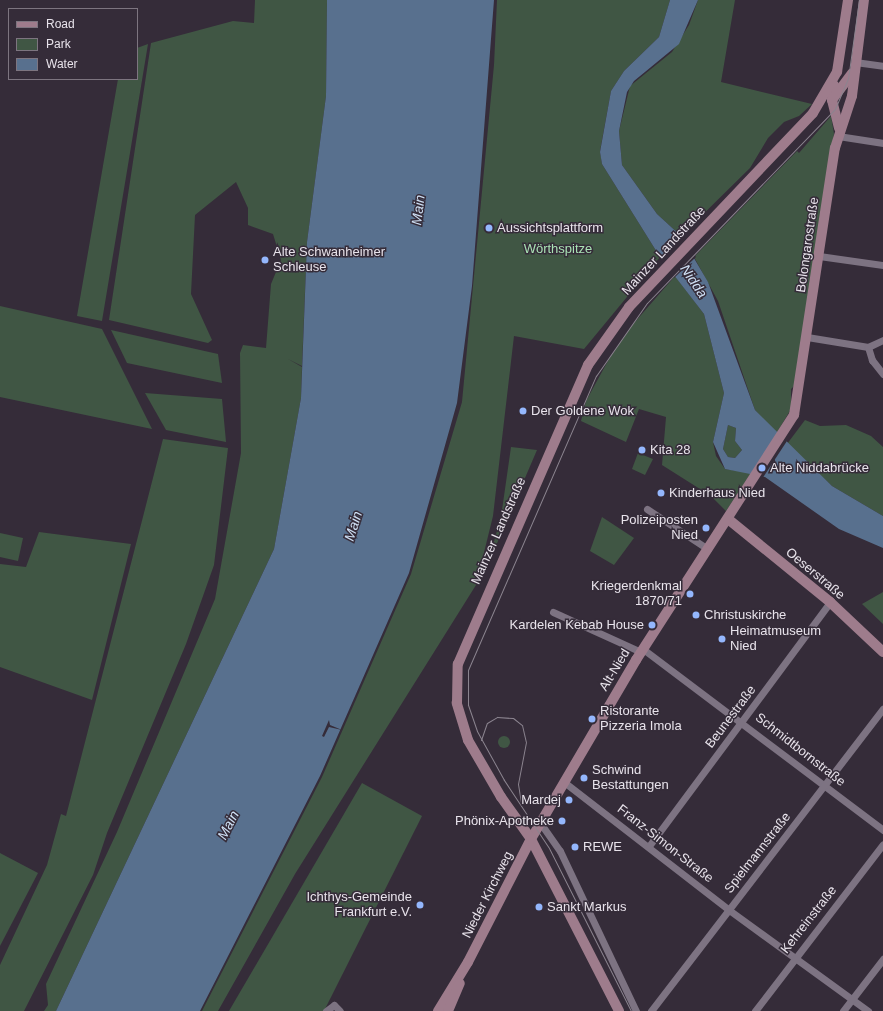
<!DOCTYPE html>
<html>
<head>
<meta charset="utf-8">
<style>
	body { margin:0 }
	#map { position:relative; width:883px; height:1011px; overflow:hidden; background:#352c39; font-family:Helvetica,sans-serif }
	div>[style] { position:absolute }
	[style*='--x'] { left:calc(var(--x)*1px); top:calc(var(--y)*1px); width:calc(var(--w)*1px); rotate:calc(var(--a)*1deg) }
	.green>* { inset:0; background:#405644 }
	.round { border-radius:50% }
	.water>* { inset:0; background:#58708e }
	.pier>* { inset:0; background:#352c39 }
	.street>* { height:7px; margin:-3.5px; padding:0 3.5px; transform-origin:3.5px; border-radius:3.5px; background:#7d7382 }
	.secondary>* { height:10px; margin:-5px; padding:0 5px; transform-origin:5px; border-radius:5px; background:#9e7c8c }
	.tram>* { height:1px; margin:-0.5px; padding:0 0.5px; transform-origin:0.5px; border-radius:0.5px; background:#8b848f }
	.dots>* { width:11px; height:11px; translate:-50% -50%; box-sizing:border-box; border:2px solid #352c39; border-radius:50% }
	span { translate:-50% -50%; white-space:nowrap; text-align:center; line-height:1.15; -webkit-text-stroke:3px #352c39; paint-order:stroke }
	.poi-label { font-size:13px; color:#e8e3eb }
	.left { translate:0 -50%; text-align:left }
	.right { translate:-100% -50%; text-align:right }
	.street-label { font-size:13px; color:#e8e3eb }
	.park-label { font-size:13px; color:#a9e2b4 }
	.water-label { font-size:14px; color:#cfe0f5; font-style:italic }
	.legend { position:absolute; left:8px; top:8px; width:130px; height:72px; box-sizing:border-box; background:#352c39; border:1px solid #7d7580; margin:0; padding:5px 7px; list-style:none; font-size:12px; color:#e8e3eb }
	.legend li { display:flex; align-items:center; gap:8px; height:20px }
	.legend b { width:20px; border:1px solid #7d7580 }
</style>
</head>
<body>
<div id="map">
	<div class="green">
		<i style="clip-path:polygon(255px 0,327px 0,326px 96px,307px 242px,302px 366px,288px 359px,302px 367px,301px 398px,274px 549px,56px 1011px,44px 1011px,48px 1005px,46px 984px,117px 832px,215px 599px,241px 453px,240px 353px,243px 345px,266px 348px,271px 284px,281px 260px,273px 234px,248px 225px,248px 208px,236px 182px,195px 215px,191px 294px,212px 340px,208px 343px,109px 320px,151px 43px,233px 21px,254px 23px)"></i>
		<i style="clip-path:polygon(497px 0,670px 0,659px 37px,624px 71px,611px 91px,600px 151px,602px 164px,660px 257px,584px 349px,514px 336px,493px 516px,476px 585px,295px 874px,218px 1011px,202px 1011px,322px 777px,411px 574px,462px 402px,494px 65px)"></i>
		<i style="clip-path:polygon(698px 0,735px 0,721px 82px,812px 104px,799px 116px,784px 122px,768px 138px,750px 168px,681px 236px,657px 214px,622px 165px,619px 131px,630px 86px,672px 52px,689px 25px)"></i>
		<i style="clip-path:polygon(148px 44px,126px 177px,102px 321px,77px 316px,118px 79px,137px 79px,137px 48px)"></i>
		<i style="clip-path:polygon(831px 116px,834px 134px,794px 386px,791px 389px,791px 409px,776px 434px,755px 410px,718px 301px,694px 257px,797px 151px,799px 153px)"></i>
		<i style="clip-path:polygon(675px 276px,704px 314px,724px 393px,713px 442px,716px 456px,725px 469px,751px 473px,726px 511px,711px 496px,662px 465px,666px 417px,639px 409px,626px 442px,581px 421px,586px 401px,609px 359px,634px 323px)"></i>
		<i style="clip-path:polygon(0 306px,102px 329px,152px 429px,0 397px)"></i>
		<i style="clip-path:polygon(111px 330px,218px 354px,222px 383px,127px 363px)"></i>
		<i style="clip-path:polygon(145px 393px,222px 399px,226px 442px,166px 430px)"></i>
		<i style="clip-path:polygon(805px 420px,820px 426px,846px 425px,871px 436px,883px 447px,883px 516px,832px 486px,787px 444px)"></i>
		<i style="clip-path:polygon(728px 425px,736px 428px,735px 441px,742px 450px,735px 458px,728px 457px,723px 449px)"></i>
		<i style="clip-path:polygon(163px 439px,228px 448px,214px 565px,186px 644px,107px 833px,93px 875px,24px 1011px,0 1011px,0 965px,47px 865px,61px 814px,66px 816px)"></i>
		<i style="clip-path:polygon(511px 447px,537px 450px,486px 569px,501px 517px)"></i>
		<i style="clip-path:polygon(638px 453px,653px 459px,645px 475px,632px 469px)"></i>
		<i style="clip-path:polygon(602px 517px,634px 538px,614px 565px,590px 551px)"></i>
		<i style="clip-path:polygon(39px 532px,131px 544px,92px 700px,0 667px,0 564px,26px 567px)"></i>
		<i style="clip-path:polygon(0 533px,23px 538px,18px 561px,0 557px)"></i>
		<i style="clip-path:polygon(883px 592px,883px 624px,862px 604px)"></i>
		<i class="round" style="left:498px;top:736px;width:12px;height:12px"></i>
		<i style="clip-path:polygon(362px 783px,422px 816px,324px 1011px,229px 1011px)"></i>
		<i style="clip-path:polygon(0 853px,38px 873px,0 946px)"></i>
	</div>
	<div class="water">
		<i style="clip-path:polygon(327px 0,494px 0,472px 286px,457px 403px,409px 573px,320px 776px,200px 1011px,56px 1011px,274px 549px,301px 398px,307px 242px,326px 96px)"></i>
		<i style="clip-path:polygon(evenodd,670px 0,698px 0,679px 44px,634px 81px,627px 92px,619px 131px,622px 165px,657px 214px,681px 236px,708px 282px,755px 410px,832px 486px,883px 516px,883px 548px,839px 529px,765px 477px,725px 469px,713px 442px,724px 393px,704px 314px,660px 257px,602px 164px,600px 152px,611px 91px,624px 71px,659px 37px,670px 0,728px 425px,736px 428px,735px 441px,742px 450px,735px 458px,728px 457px,723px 449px,728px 425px)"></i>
	</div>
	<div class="pier">
		<i style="clip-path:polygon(683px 236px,696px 257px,674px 278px,660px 260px)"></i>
		<i style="clip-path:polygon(778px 433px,787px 441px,762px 479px,750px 475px)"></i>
		<i style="clip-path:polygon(329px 720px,330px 725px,342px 730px,329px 727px,324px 737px,322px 736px)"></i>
	</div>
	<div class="street">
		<i style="--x:855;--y:62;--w:28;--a:8"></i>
		<i style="--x:838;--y:136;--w:46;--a:8.8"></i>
		<i style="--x:819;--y:256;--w:65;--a:8"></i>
		<i style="--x:807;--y:337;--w:62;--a:9.3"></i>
		<i style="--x:868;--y:347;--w:17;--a:-25"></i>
		<i style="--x:868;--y:347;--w:14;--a:73"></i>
		<i style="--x:872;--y:360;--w:18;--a:52"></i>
		<i style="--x:647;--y:509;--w:73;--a:33.3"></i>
		<i style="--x:553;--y:612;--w:97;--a:24.4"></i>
		<i style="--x:643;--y:649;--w:301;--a:37"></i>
		<i style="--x:564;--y:782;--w:209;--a:37.8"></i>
		<i style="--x:729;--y:910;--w:172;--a:36"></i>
		<i style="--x:541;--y:824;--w:33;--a:55"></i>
		<i style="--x:560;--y:851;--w:177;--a:64.6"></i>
		<i style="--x:649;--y:846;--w:304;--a:-53.4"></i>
		<i style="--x:326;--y:1011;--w:10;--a:-37"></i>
		<i style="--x:334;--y:1005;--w:8;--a:45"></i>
		<i style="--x:651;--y:1011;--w:381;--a:-52.5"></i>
		<i style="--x:755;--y:1011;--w:210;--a:-52.5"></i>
		<i style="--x:843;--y:1011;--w:66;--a:-52.4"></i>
	</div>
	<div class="secondary">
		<i style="--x:834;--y:85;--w:15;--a:98"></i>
		<i style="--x:832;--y:100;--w:29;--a:76"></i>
		<i style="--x:832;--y:100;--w:34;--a:-53"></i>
		<i style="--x:728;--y:519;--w:132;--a:39.1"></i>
		<i style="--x:830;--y:602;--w:73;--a:43.3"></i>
		<i style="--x:438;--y:1011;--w:57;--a:-58.5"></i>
		<i style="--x:468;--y:962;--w:138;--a:-62.9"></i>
		<i style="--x:531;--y:839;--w:208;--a:-59.6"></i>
		<i style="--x:636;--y:660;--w:292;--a:-57.2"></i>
		<i style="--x:794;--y:415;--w:270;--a:-81.3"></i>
		<i style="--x:835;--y:148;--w:55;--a:-71.9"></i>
		<i style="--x:852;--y:96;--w:97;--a:-82.9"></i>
		<i style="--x:448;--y:1011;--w:30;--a:-67"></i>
		<i style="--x:619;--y:1011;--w:193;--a:-117.1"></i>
		<i style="--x:531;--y:839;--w:52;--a:-125.5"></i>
		<i style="--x:501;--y:797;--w:66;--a:-120.1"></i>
		<i style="--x:468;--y:740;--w:39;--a:-107"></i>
		<i style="--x:457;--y:703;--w:39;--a:-89"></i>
		<i style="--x:458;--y:664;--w:326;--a:-66.5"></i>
		<i style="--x:588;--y:365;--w:71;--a:-54.7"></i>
		<i style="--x:629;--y:307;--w:267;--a:-46.5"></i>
		<i style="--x:813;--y:113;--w:48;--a:-59.7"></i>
		<i style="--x:837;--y:72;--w:73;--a:-81.3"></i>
	</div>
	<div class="tram">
		<i style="--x:481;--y:740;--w:18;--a:-71"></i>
		<i style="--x:487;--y:723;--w:12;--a:-31"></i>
		<i style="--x:497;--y:717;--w:16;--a:4"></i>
		<i style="--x:513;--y:718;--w:11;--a:38"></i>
		<i style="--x:522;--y:725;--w:17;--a:77"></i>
		<i style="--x:526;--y:742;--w:43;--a:100.8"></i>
		<i style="--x:518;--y:784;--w:18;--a:81"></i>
		<i style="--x:631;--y:1011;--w:182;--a:-116.7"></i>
		<i style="--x:549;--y:848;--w:82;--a:-123.5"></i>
		<i style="--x:504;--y:780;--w:56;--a:-118.9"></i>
		<i style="--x:477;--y:731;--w:28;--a:-109"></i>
		<i style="--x:468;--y:705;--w:35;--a:-90"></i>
		<i style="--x:468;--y:670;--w:321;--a:-66.5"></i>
		<i style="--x:596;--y:376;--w:89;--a:-55.1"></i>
		<i style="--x:647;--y:303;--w:270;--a:-45.9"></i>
		<i style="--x:835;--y:109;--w:33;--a:-67"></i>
		<i style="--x:848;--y:79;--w:80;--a:-82.1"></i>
	</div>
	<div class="dots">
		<i style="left:489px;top:228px;background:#94b7fd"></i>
		<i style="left:265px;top:260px;background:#94b7fd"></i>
		<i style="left:523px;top:411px;background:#94b7fd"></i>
		<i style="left:642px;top:450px;background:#94b7fd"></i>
		<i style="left:762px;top:468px;background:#94b7fd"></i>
		<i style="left:661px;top:493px;background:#94b7fd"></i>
		<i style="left:706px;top:528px;background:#94b7fd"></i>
		<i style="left:690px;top:594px;background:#94b7fd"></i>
		<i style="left:696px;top:615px;background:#94b7fd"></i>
		<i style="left:652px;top:625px;background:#94b7fd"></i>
		<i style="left:722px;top:639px;background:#94b7fd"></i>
		<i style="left:592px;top:719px;background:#94b7fd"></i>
		<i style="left:584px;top:778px;background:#94b7fd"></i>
		<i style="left:569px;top:800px;background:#94b7fd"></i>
		<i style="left:562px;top:821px;background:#94b7fd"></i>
		<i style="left:575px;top:847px;background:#94b7fd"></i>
		<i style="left:420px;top:905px;background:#94b7fd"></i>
		<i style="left:539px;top:907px;background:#94b7fd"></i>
	</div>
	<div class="poi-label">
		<span class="left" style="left:497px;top:228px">Aussichtsplattform</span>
		<span class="left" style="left:273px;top:260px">Alte Schwanheimer<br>Schleuse</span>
		<span class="left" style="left:531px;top:411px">Der Goldene Wok</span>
		<span class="left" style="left:650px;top:450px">Kita 28</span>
		<span class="left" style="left:770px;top:468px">Alte Niddabrücke</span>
		<span class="left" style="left:669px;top:493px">Kinderhaus Nied</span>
		<span class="right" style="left:698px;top:528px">Polizeiposten<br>Nied</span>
		<span class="right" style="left:682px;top:594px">Kriegerdenkmal<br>1870/71</span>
		<span class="left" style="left:704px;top:615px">Christuskirche</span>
		<span class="right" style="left:644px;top:625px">Kardelen Kebab House</span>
		<span class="left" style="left:730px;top:639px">Heimatmuseum<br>Nied</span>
		<span class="left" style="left:600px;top:719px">Ristorante<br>Pizzeria Imola</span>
		<span class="left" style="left:592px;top:778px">Schwind<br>Bestattungen</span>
		<span class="right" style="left:561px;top:800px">Mardej</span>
		<span class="right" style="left:554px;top:821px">Phönix-Apotheke</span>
		<span class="left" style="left:583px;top:847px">REWE</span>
		<span class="right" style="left:412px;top:905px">Ichthys-Gemeinde<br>Frankfurt e.V.</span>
		<span class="left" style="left:547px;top:907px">Sankt Markus</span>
	</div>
	<div class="street-label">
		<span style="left:808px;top:245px;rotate:-82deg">Bolongarostraße</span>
		<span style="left:664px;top:251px;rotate:-47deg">Mainzer Landstraße</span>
		<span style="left:499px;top:531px;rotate:-66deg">Mainzer Landstraße</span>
		<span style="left:815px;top:574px;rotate:40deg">Oeserstraße</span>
		<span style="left:615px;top:670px;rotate:-59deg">Alt-Nied</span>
		<span style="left:731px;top:717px;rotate:-53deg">Beunestraße</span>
		<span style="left:800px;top:750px;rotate:38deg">Schmidtbornstraße</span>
		<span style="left:665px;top:844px;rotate:38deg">Franz-Simon-Straße</span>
		<span style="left:758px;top:853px;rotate:-52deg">Spielmannstraße</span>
		<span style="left:488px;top:895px;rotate:-63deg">Nieder Kirchweg</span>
		<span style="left:809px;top:920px;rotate:-52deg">Kehreinstraße</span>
	</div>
	<div class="park-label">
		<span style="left:558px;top:249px">Wörthspitze</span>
	</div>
	<div class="water-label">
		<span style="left:418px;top:210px;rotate:-83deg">Main</span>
		<span style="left:694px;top:281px;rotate:56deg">Nidda</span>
		<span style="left:353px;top:526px;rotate:-73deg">Main</span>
		<span style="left:228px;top:825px;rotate:-63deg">Main</span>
	</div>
	<ul class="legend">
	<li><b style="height:5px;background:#9e7c8c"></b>Road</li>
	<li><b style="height:11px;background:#405644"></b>Park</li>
	<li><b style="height:11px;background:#58708e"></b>Water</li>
	</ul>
</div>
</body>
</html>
